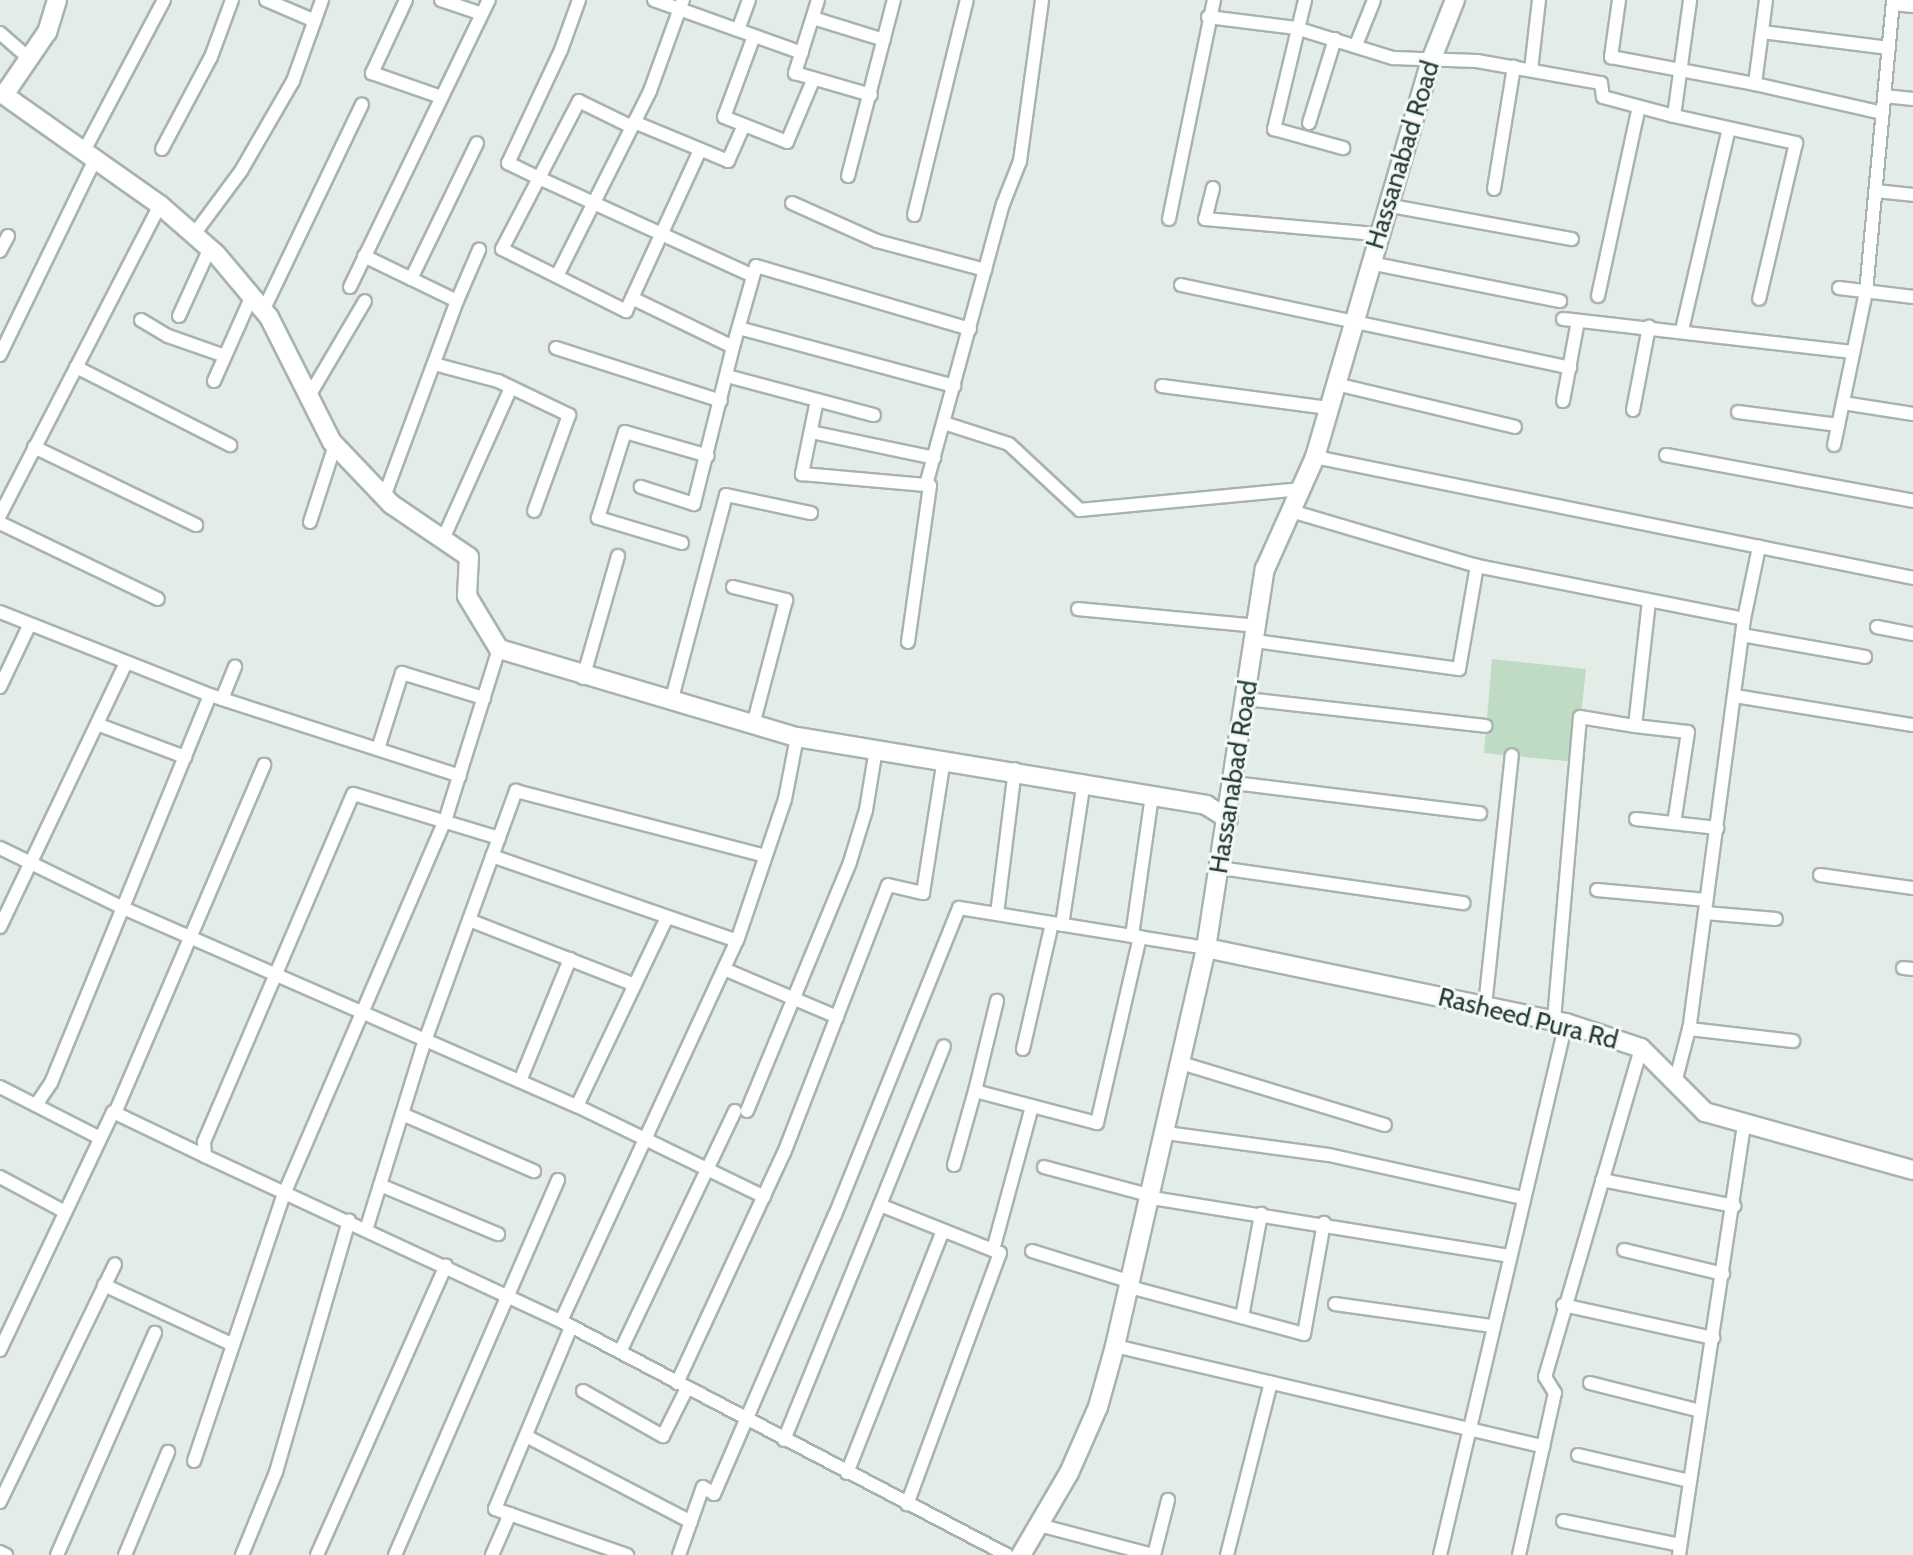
<!DOCTYPE html>
<html>
<head>
<meta charset="utf-8">
<style>
	body { margin:0 }
	#map { position:relative; width:1913px; height:1555px; overflow:hidden; background:#e4ece8; font-family:Cabin,sans-serif }
	div>[style] { position:absolute }
	[style*='--x'] { left:calc(var(--x)*1px); top:calc(var(--y)*1px); width:calc(var(--w)*1px); rotate:calc(var(--a)*1deg) }
	.green>* { inset:0; background:#bfdbc4 }
	.roads { filter:drop-shadow(2px 0 #a7b4ae) drop-shadow(-2px 0 #a7b4ae) drop-shadow(0 2px #a7b4ae) drop-shadow(0 -2px #a7b4ae) }
	.street>* { height:12px; margin:-6px; padding:0 6px; transform-origin:6px; border-radius:6px; background:#fff }
	.secondary>* { height:18px; margin:-9px; padding:0 9px; transform-origin:9px; border-radius:9px; background:#fff }
	span { translate:-50% -50%; white-space:nowrap; text-align:center; line-height:1.15; -webkit-text-stroke:6px #f4f9f6; paint-order:stroke }
	.street-label { font-size:26px; color:#253c34 }
</style>
</head>
<body>
<div id="map">
	<div class="green">
		<i style="clip-path:polygon(1492px 659px,1586px 669px,1576px 762px,1484px 753px)"></i>
	</div>
	<div class="roads">
		<div class="street">
			<i style="--x:266;--y:0;--w:53;--a:23.2"></i>
			<i style="--x:406;--y:0;--w:81;--a:115"></i>
			<i style="--x:372;--y:73;--w:70;--a:19.2"></i>
			<i style="--x:441;--y:0;--w:43;--a:18.9"></i>
			<i style="--x:579;--y:0;--w:53;--a:109.8"></i>
			<i style="--x:561;--y:50;--w:125;--a:115.1"></i>
			<i style="--x:508;--y:163;--w:34;--a:26"></i>
			<i style="--x:539;--y:178;--w:80;--a:117.5"></i>
			<i style="--x:502;--y:249;--w:139;--a:26.6"></i>
			<i style="--x:626;--y:311;--w:177;--a:-65.3"></i>
			<i style="--x:654;--y:0;--w:157;--a:19.7"></i>
			<i style="--x:818;--y:0;--w:77;--a:107.5"></i>
			<i style="--x:795;--y:73;--w:79;--a:16.1"></i>
			<i style="--x:1305;--y:0;--w:133;--a:103.5"></i>
			<i style="--x:1274;--y:129;--w:72;--a:15.4"></i>
			<i style="--x:1619;--y:0;--w:58;--a:98"></i>
			<i style="--x:1611;--y:57;--w:147;--a:10.6"></i>
			<i style="--x:1766;--y:0;--w:85;--a:97.5"></i>
			<i style="--x:1755;--y:84;--w:131;--a:12.8"></i>
			<i style="--x:1893;--y:4;--w:20;--a:6"></i>
			<i style="--x:1208;--y:17;--w:89;--a:7.1"></i>
			<i style="--x:1296;--y:28;--w:102;--a:17.2"></i>
			<i style="--x:1393;--y:58;--w:84;--a:2"></i>
			<i style="--x:1477;--y:61;--w:126;--a:10.1"></i>
			<i style="--x:1601;--y:83;--w:14;--a:82"></i>
			<i style="--x:1603;--y:97;--w:73;--a:15"></i>
			<i style="--x:1674;--y:116;--w:117;--a:-82.1"></i>
			<i style="--x:813;--y:18;--w:74;--a:17.2"></i>
			<i style="--x:738;--y:30;--w:32;--a:-70"></i>
			<i style="--x:1762;--y:32;--w:128;--a:7.2"></i>
			<i style="--x:0;--y:33;--w:41;--a:41.1"></i>
			<i style="--x:754;--y:36;--w:86;--a:110.3"></i>
			<i style="--x:724;--y:117;--w:68;--a:21.6"></i>
			<i style="--x:787;--y:142;--w:69;--a:-67.1"></i>
			<i style="--x:1356;--y:45;--w:48;--a:-68.2"></i>
			<i style="--x:1531;--y:70;--w:70;--a:-83.5"></i>
			<i style="--x:1884;--y:96;--w:29;--a:6"></i>
			<i style="--x:1674;--y:116;--w:125;--a:12.5"></i>
			<i style="--x:1796;--y:143;--w:160;--a:103.3"></i>
			<i style="--x:634;--y:122;--w:102;--a:22.5"></i>
			<i style="--x:728;--y:161;--w:39;--a:-66"></i>
			<i style="--x:1309;--y:123;--w:88;--a:-72.8"></i>
			<i style="--x:632;--y:127;--w:59;--a:-153.9"></i>
			<i style="--x:579;--y:101;--w:87;--a:117.5"></i>
			<i style="--x:539;--y:178;--w:235;--a:24.6"></i>
			<i style="--x:162;--y:149;--w:104;--a:-62"></i>
			<i style="--x:211;--y:57;--w:61;--a:-69.8"></i>
			<i style="--x:84;--y:151;--w:171;--a:-62.1"></i>
			<i style="--x:848;--y:176;--w:182;--a:-75.4"></i>
			<i style="--x:1213;--y:188;--w:32;--a:104"></i>
			<i style="--x:1205;--y:219;--w:174;--a:5"></i>
			<i style="--x:1494;--y:189;--w:124;--a:-80.7"></i>
			<i style="--x:1876;--y:191;--w:37;--a:6"></i>
			<i style="--x:792;--y:203;--w:93;--a:24.1"></i>
			<i style="--x:877;--y:241;--w:112;--a:15"></i>
			<i style="--x:1386;--y:205;--w:189;--a:10.4"></i>
			<i style="--x:914;--y:215;--w:221;--a:-76.2"></i>
			<i style="--x:1169;--y:219;--w:224;--a:-78.4"></i>
			<i style="--x:195;--y:233;--w:77;--a:-53.4"></i>
			<i style="--x:241;--y:171;--w:104;--a:-60"></i>
			<i style="--x:293;--y:81;--w:86;--a:-70.3"></i>
			<i style="--x:0;--y:251;--w:17;--a:-62"></i>
			<i style="--x:364;--y:256;--w:103;--a:25.8"></i>
			<i style="--x:457;--y:301;--w:56;--a:-66.7"></i>
			<i style="--x:1370;--y:263;--w:194;--a:11.3"></i>
			<i style="--x:557;--y:276;--w:207;--a:-63.3"></i>
			<i style="--x:650;--y:91;--w:97;--a:-70.1"></i>
			<i style="--x:411;--y:279;--w:151;--a:-64.1"></i>
			<i style="--x:1181;--y:285;--w:398;--a:12"></i>
			<i style="--x:350;--y:287;--w:319;--a:-64.2"></i>
			<i style="--x:1839;--y:288;--w:75;--a:6.9"></i>
			<i style="--x:1598;--y:296;--w:193;--a:-77.8"></i>
			<i style="--x:632;--y:298;--w:112;--a:25.9"></i>
			<i style="--x:733;--y:347;--w:162;--a:104"></i>
			<i style="--x:694;--y:504;--w:56;--a:-162.2"></i>
			<i style="--x:263;--y:311;--w:229;--a:-64.4"></i>
			<i style="--x:179;--y:316;--w:75;--a:-65.5"></i>
			<i style="--x:1563;--y:319;--w:292;--a:6.5"></i>
			<i style="--x:141;--y:320;--w:31;--a:31"></i>
			<i style="--x:168;--y:336;--w:60;--a:19.3"></i>
			<i style="--x:739;--y:328;--w:223;--a:15.1"></i>
			<i style="--x:1682;--y:330;--w:207;--a:-76.9"></i>
			<i style="--x:733;--y:347;--w:84;--a:-74.1"></i>
			<i style="--x:756;--y:266;--w:223;--a:16.4"></i>
			<i style="--x:556;--y:348;--w:173;--a:17.8"></i>
			<i style="--x:0;--y:355;--w:218;--a:-64.1"></i>
			<i style="--x:434;--y:364;--w:66;--a:14.9"></i>
			<i style="--x:498;--y:381;--w:79;--a:25.6"></i>
			<i style="--x:569;--y:415;--w:102;--a:110"></i>
			<i style="--x:76;--y:367;--w:173;--a:26.9"></i>
			<i style="--x:727;--y:376;--w:152;--a:14.9"></i>
			<i style="--x:214;--y:381;--w:91;--a:-66"></i>
			<i style="--x:1336;--y:384;--w:184;--a:13.5"></i>
			<i style="--x:1162;--y:386;--w:168;--a:7.5"></i>
			<i style="--x:309;--y:396;--w:110;--a:-59.5"></i>
			<i style="--x:817;--y:400;--w:76;--a:101.5"></i>
			<i style="--x:802;--y:474;--w:124;--a:5.1"></i>
			<i style="--x:1563;--y:401;--w:81;--a:-79.4"></i>
			<i style="--x:1843;--y:403;--w:71;--a:8.9"></i>
			<i style="--x:1633;--y:410;--w:85;--a:-79.1"></i>
			<i style="--x:1738;--y:412;--w:101;--a:7.4"></i>
			<i style="--x:944;--y:423;--w:68;--a:17.9"></i>
			<i style="--x:1009;--y:444;--w:97;--a:42.9"></i>
			<i style="--x:1080;--y:510;--w:222;--a:-5.4"></i>
			<i style="--x:811;--y:432;--w:126;--a:11.9"></i>
			<i style="--x:1834;--y:445;--w:156;--a:-78.2"></i>
			<i style="--x:1866;--y:292;--w:293;--a:-84.7"></i>
			<i style="--x:34;--y:447;--w:180;--a:25.7"></i>
			<i style="--x:1666;--y:455;--w:251;--a:10.5"></i>
			<i style="--x:1315;--y:457;--w:610;--a:11.44"></i>
			<i style="--x:384;--y:497;--w:209;--a:-69.6"></i>
			<i style="--x:1291;--y:511;--w:194;--a:16.5"></i>
			<i style="--x:1477;--y:566;--w:272;--a:11.2"></i>
			<i style="--x:1744;--y:619;--w:414;--a:97.6"></i>
			<i style="--x:1689;--y:1029;--w:52;--a:104.6"></i>
			<i style="--x:0;--y:515;--w:349;--a:-62.7"></i>
			<i style="--x:310;--y:522;--w:81;--a:-72"></i>
			<i style="--x:0;--y:523;--w:175;--a:25.7"></i>
			<i style="--x:443;--y:539;--w:166;--a:-65.8"></i>
			<i style="--x:682;--y:543;--w:88;--a:-163.4"></i>
			<i style="--x:598;--y:518;--w:90;--a:-72.6"></i>
			<i style="--x:625;--y:432;--w:86;--a:16.1"></i>
			<i style="--x:733;--y:587;--w:55;--a:13.8"></i>
			<i style="--x:786;--y:600;--w:129;--a:104.8"></i>
			<i style="--x:1078;--y:609;--w:180;--a:5.4"></i>
			<i style="--x:0;--y:612;--w:226;--a:21.6"></i>
			<i style="--x:1744;--y:619;--w:74;--a:-78.2"></i>
			<i style="--x:1877;--y:627;--w:37;--a:11"></i>
			<i style="--x:1742;--y:635;--w:125;--a:10.1"></i>
			<i style="--x:1255;--y:641;--w:206;--a:7.8"></i>
			<i style="--x:1459;--y:669;--w:105;--a:-80.1"></i>
			<i style="--x:908;--y:642;--w:158;--a:-82"></i>
			<i style="--x:930;--y:486;--w:4;--a:-166"></i>
			<i style="--x:926;--y:485;--w:291;--a:-74.7"></i>
			<i style="--x:1003;--y:204;--w:46;--a:-68.4"></i>
			<i style="--x:1020;--y:161;--w:162;--a:-82.2"></i>
			<i style="--x:583;--y:678;--w:127;--a:-74"></i>
			<i style="--x:0;--y:687;--w:68;--a:-64.6"></i>
			<i style="--x:1735;--y:696;--w:180;--a:9.3"></i>
			<i style="--x:222;--y:699;--w:250;--a:17.9"></i>
			<i style="--x:1246;--y:699;--w:241;--a:6.4"></i>
			<i style="--x:671;--y:702;--w:214;--a:-75.1"></i>
			<i style="--x:726;--y:495;--w:87;--a:12"></i>
			<i style="--x:102;--y:726;--w:89;--a:20.5"></i>
			<i style="--x:1635;--y:726;--w:53;--a:6.5"></i>
			<i style="--x:1688;--y:732;--w:92;--a:98.7"></i>
			<i style="--x:378;--y:749;--w:80;--a:-72.5"></i>
			<i style="--x:402;--y:673;--w:86;--a:17"></i>
			<i style="--x:1234;--y:783;--w:248;--a:7"></i>
			<i style="--x:1636;--y:819;--w:82;--a:6.3"></i>
			<i style="--x:499;--y:838;--w:152;--a:-163.2"></i>
			<i style="--x:353;--y:794;--w:379;--a:113.2"></i>
			<i style="--x:204;--y:1142;--w:14;--a:86"></i>
			<i style="--x:205;--y:1156;--w:392;--a:24.9"></i>
			<i style="--x:561;--y:1321;--w:504;--a:27.68"></i>
			<i style="--x:0;--y:848;--w:137;--a:26"></i>
			<i style="--x:123;--y:908;--w:495;--a:23.6"></i>
			<i style="--x:577;--y:1106;--w:208;--a:25.9"></i>
			<i style="--x:492;--y:856;--w:259;--a:19.1"></i>
			<i style="--x:1220;--y:868;--w:246;--a:8.2"></i>
			<i style="--x:1820;--y:875;--w:94;--a:8"></i>
			<i style="--x:1597;--y:890;--w:110;--a:5.2"></i>
			<i style="--x:1705;--y:913;--w:71;--a:4.8"></i>
			<i style="--x:997;--y:914;--w:146;--a:-82.9"></i>
			<i style="--x:469;--y:920;--w:178;--a:21.4"></i>
			<i style="--x:1062;--y:925;--w:145;--a:-81.3"></i>
			<i style="--x:0;--y:927;--w:293;--a:-64.5"></i>
			<i style="--x:1132;--y:936;--w:142;--a:-81.9"></i>
			<i style="--x:1903;--y:968;--w:10;--a:6"></i>
			<i style="--x:724;--y:969;--w:123;--a:23"></i>
			<i style="--x:1485;--y:1006;--w:252;--a:-83.9"></i>
			<i style="--x:1554;--y:1020;--w:304;--a:-85.1"></i>
			<i style="--x:1580;--y:717;--w:56;--a:9.3"></i>
			<i style="--x:1635;--y:726;--w:126;--a:-83.6"></i>
			<i style="--x:1689;--y:1029;--w:105;--a:6.6"></i>
			<i style="--x:1023;--y:1049;--w:129;--a:-77"></i>
			<i style="--x:1181;--y:1063;--w:213;--a:16.9"></i>
			<i style="--x:520;--y:1081;--w:132;--a:-67.7"></i>
			<i style="--x:0;--y:1087;--w:112;--a:27"></i>
			<i style="--x:975;--y:1091;--w:93;--a:-76.3"></i>
			<i style="--x:36;--y:1105;--w:27;--a:-56"></i>
			<i style="--x:51;--y:1083;--w:419;--a:-67.7"></i>
			<i style="--x:210;--y:695;--w:13;--a:18"></i>
			<i style="--x:222;--y:699;--w:35;--a:-68"></i>
			<i style="--x:577;--y:1106;--w:209;--a:-64.5"></i>
			<i style="--x:747;--y:1111;--w:269;--a:-67.5"></i>
			<i style="--x:850;--y:862;--w:54;--a:-72.9"></i>
			<i style="--x:866;--y:810;--w:62;--a:-80.7"></i>
			<i style="--x:115;--y:1113;--w:379;--a:-66.8"></i>
			<i style="--x:402;--y:1114;--w:144;--a:23.4"></i>
			<i style="--x:1166;--y:1133;--w:164;--a:7.7"></i>
			<i style="--x:1329;--y:1155;--w:199;--a:12.5"></i>
			<i style="--x:954;--y:1165;--w:77;--a:-74.2"></i>
			<i style="--x:975;--y:1091;--w:59;--a:14.7"></i>
			<i style="--x:1044;--y:1167;--w:112;--a:15"></i>
			<i style="--x:0;--y:1177;--w:74;--a:28.3"></i>
			<i style="--x:1602;--y:1180;--w:135;--a:11.1"></i>
			<i style="--x:380;--y:1185;--w:128;--a:22.6"></i>
			<i style="--x:1152;--y:1198;--w:362;--a:9.2"></i>
			<i style="--x:880;--y:1205;--w:171;--a:-68.1"></i>
			<i style="--x:367;--y:1227;--w:186;--a:-72.8"></i>
			<i style="--x:422;--y:1049;--w:275;--a:-70"></i>
			<i style="--x:516;--y:791;--w:257;--a:14.6"></i>
			<i style="--x:993;--y:1250;--w:149;--a:-74.8"></i>
			<i style="--x:1032;--y:1106;--w:67;--a:14.7"></i>
			<i style="--x:1097;--y:1123;--w:191;--a:-77"></i>
			<i style="--x:1624;--y:1250;--w:102;--a:13.6"></i>
			<i style="--x:1032;--y:1251;--w:104;--a:17.4"></i>
			<i style="--x:104;--y:1285;--w:142;--a:24.9"></i>
			<i style="--x:1130;--y:1287;--w:180;--a:15.1"></i>
			<i style="--x:1304;--y:1334;--w:113;--a:-79.8"></i>
			<i style="--x:1335;--y:1304;--w:159;--a:8"></i>
			<i style="--x:1563;--y:1305;--w:154;--a:12.4"></i>
			<i style="--x:1242;--y:1317;--w:105;--a:-79.5"></i>
			<i style="--x:561;--y:1321;--w:422;--a:-65.2"></i>
			<i style="--x:738;--y:938;--w:147;--a:-71.3"></i>
			<i style="--x:785;--y:799;--w:63;--a:-79"></i>
			<i style="--x:571;--y:1327;--w:197;--a:112.7"></i>
			<i style="--x:495;--y:1509;--w:140;--a:19.2"></i>
			<i style="--x:1115;--y:1346;--w:440;--a:13.2"></i>
			<i style="--x:0;--y:1350;--w:263;--a:-64.6"></i>
			<i style="--x:113;--y:1112;--w:102;--a:25.6"></i>
			<i style="--x:620;--y:1352;--w:267;--a:-64.5"></i>
			<i style="--x:677;--y:1383;--w:254;--a:-65.1"></i>
			<i style="--x:784;--y:1153;--w:287;--a:-68.8"></i>
			<i style="--x:888;--y:885;--w:36;--a:13"></i>
			<i style="--x:923;--y:893;--w:136;--a:-81.1"></i>
			<i style="--x:1590;--y:1383;--w:114;--a:14.2"></i>
			<i style="--x:583;--y:1391;--w:92;--a:29.4"></i>
			<i style="--x:663;--y:1436;--w:54;--a:-63.4"></i>
			<i style="--x:526;--y:1436;--w:186;--a:27.5"></i>
			<i style="--x:784;--y:1440;--w:254;--a:-67.8"></i>
			<i style="--x:880;--y:1205;--w:129;--a:21.8"></i>
			<i style="--x:1000;--y:1253;--w:268;--a:110.3"></i>
			<i style="--x:1578;--y:1455;--w:115;--a:13.1"></i>
			<i style="--x:194;--y:1461;--w:282;--a:-71.4"></i>
			<i style="--x:284;--y:1194;--w:406;--a:-66.7"></i>
			<i style="--x:445;--y:821;--w:180;--a:-72.6"></i>
			<i style="--x:847;--y:1473;--w:261;--a:-68.4"></i>
			<i style="--x:0;--y:1502;--w:264;--a:-64.2"></i>
			<i style="--x:1563;--y:1521;--w:119;--a:11.6"></i>
			<i style="--x:1039;--y:1525;--w:118;--a:14.7"></i>
			<i style="--x:0;--y:1552;--w:7;--a:27"></i>
			<i style="--x:57;--y:1555;--w:243;--a:-66.2"></i>
			<i style="--x:125;--y:1555;--w:112;--a:-67.3"></i>
			<i style="--x:242;--y:1555;--w:90;--a:-67.7"></i>
			<i style="--x:276;--y:1472;--w:262;--a:-73.8"></i>
			<i style="--x:317;--y:1555;--w:317;--a:-66"></i>
			<i style="--x:395;--y:1555;--w:409;--a:-66.5"></i>
			<i style="--x:492;--y:1555;--w:45;--a:-66.3"></i>
			<i style="--x:679;--y:1555;--w:72;--a:-70.6"></i>
			<i style="--x:703;--y:1487;--w:13;--a:32"></i>
			<i style="--x:714;--y:1494;--w:304;--a:-66.6"></i>
			<i style="--x:835;--y:1215;--w:331;--a:-68"></i>
			<i style="--x:959;--y:908;--w:250;--a:9.2"></i>
			<i style="--x:1154;--y:1555;--w:57;--a:-75.7"></i>
			<i style="--x:1227;--y:1555;--w:178;--a:-75.7"></i>
			<i style="--x:1440;--y:1555;--w:547;--a:-76.68"></i>
			<i style="--x:1519;--y:1555;--w:166;--a:-77.5"></i>
			<i style="--x:1555;--y:1393;--w:19;--a:-122"></i>
			<i style="--x:1545;--y:1377;--w:343;--a:-73.7"></i>
			<i style="--x:1679;--y:1555;--w:433;--a:-81.4"></i>
		</div>
		<div class="secondary">
			<i style="--x:57;--y:0;--w:34;--a:107"></i>
			<i style="--x:47;--y:32;--w:76;--a:124.3"></i>
			<i style="--x:4;--y:95;--w:191;--a:35.2"></i>
			<i style="--x:160;--y:205;--w:74;--a:41.2"></i>
			<i style="--x:216;--y:254;--w:82;--a:49.9"></i>
			<i style="--x:269;--y:317;--w:140;--a:63.3"></i>
			<i style="--x:332;--y:442;--w:86;--a:46.4"></i>
			<i style="--x:391;--y:504;--w:94;--a:34.2"></i>
			<i style="--x:469;--y:557;--w:39;--a:93"></i>
			<i style="--x:467;--y:596;--w:62;--a:58.9"></i>
			<i style="--x:499;--y:649;--w:311;--a:16.5"></i>
			<i style="--x:797;--y:737;--w:415;--a:9.4"></i>
			<i style="--x:1206;--y:805;--w:26;--a:32"></i>
			<i style="--x:1206;--y:948;--w:368;--a:11.8"></i>
			<i style="--x:1566;--y:1023;--w:79;--a:18.4"></i>
			<i style="--x:1641;--y:1048;--w:91;--a:45"></i>
			<i style="--x:1705;--y:1112;--w:216;--a:15.6"></i>
			<i style="--x:1021;--y:1555;--w:95;--a:-59.7"></i>
			<i style="--x:1069;--y:1473;--w:72;--a:-66.3"></i>
			<i style="--x:1098;--y:1407;--w:63;--a:-74.4"></i>
			<i style="--x:1115;--y:1346;--w:408;--a:-77.1"></i>
			<i style="--x:1206;--y:948;--w:384;--a:-81.2"></i>
			<i style="--x:1265;--y:569;--w:123;--a:-65.9"></i>
			<i style="--x:1315;--y:457;--w:410;--a:-73.7"></i>
			<i style="--x:1430;--y:63;--w:68;--a:-68.4"></i>
		</div>
	</div>
	<div class="street-label">
		<span style="left:1403px;top:155px;rotate:-73deg">Hassanabad Road</span>
		<span style="left:1234px;top:777px;rotate:-81deg">Hassanabad Road</span>
		<span style="left:1528px;top:1019px;rotate:14deg">Rasheed Pura Rd</span>
	</div>
</div>
</body>
</html>
